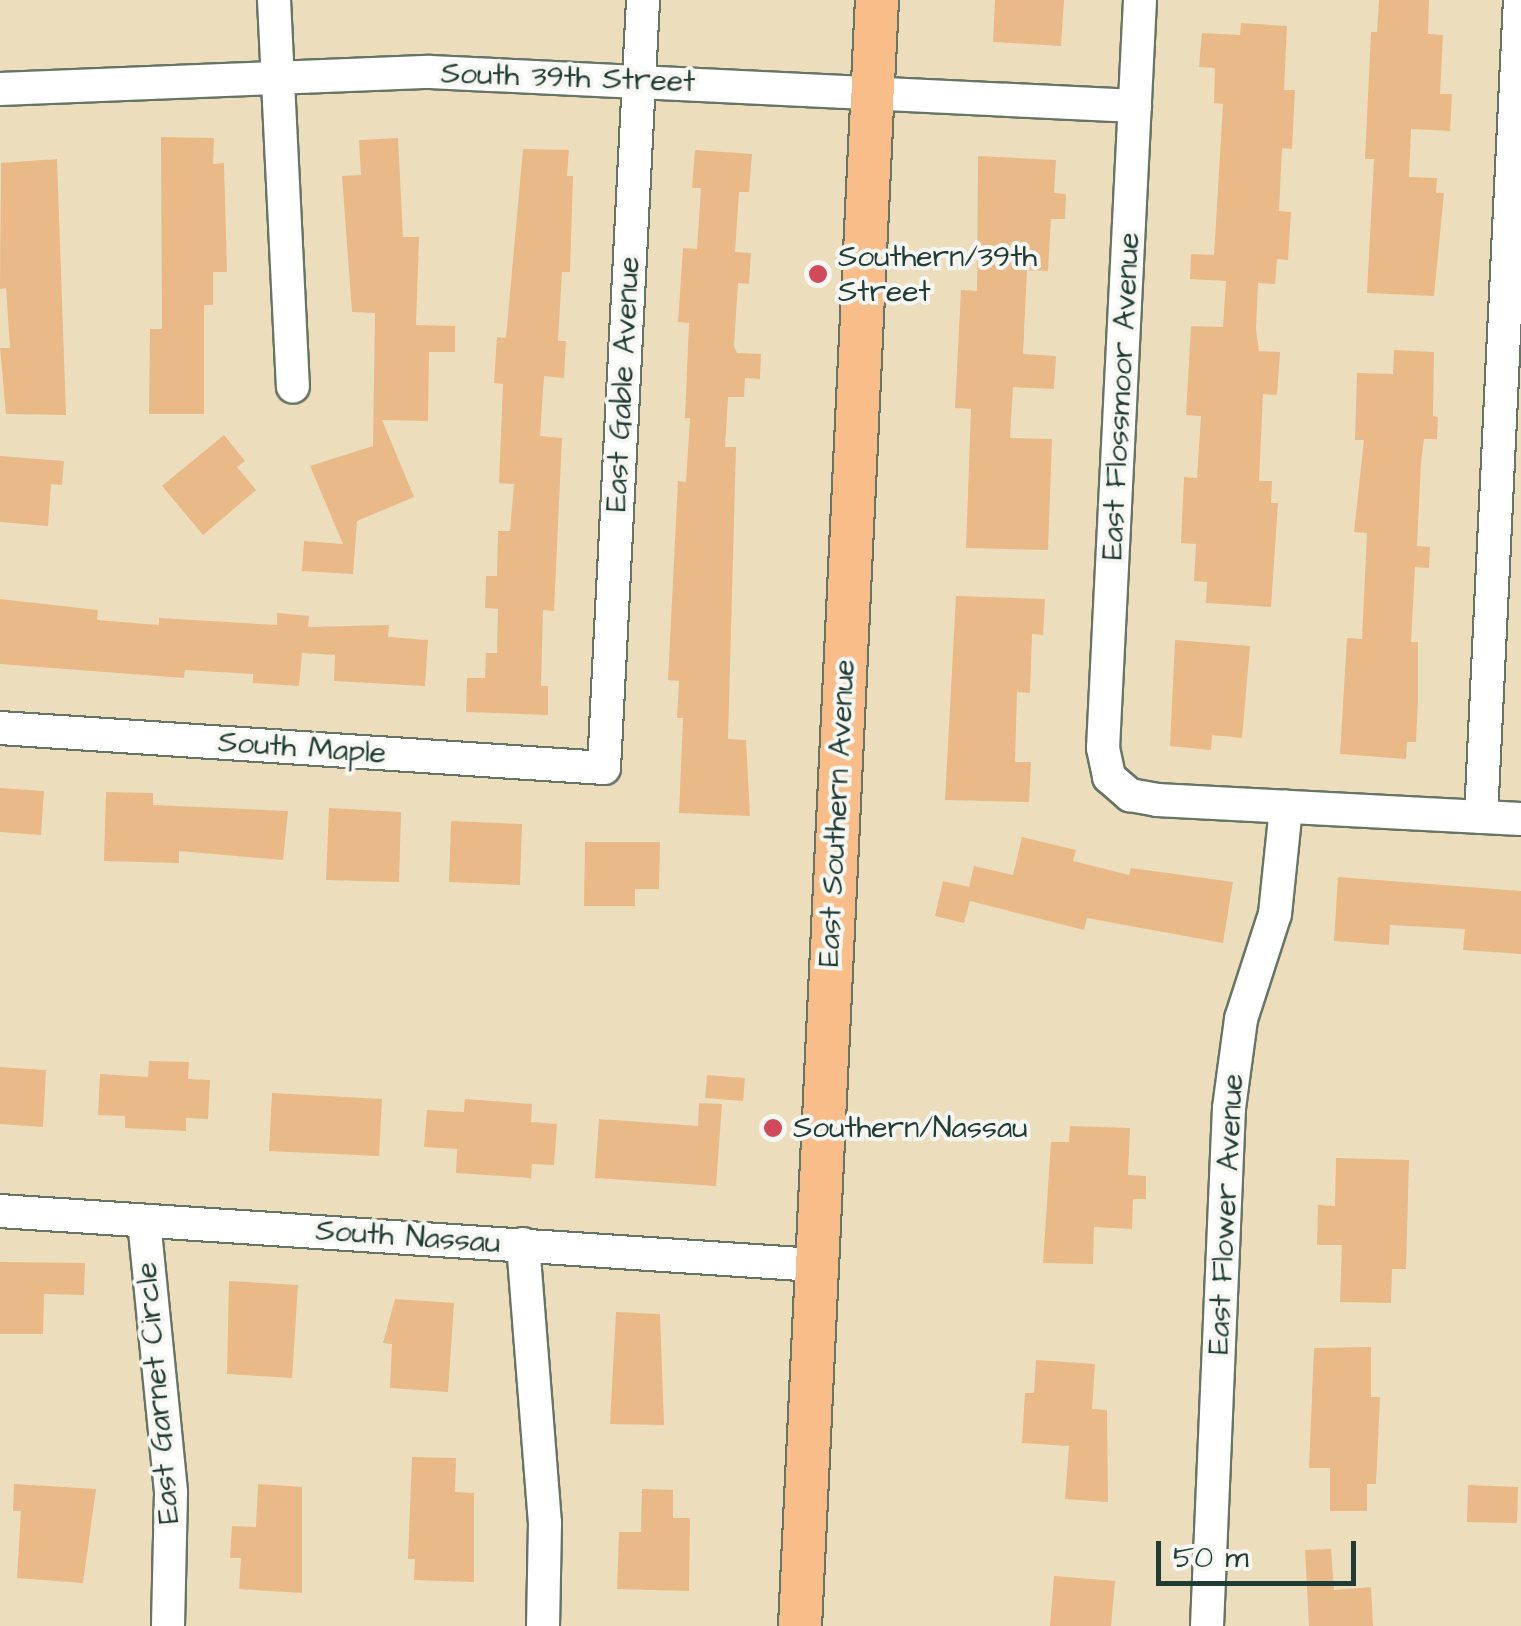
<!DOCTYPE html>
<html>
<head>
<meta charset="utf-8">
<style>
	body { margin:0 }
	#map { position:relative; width:1521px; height:1626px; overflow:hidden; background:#ecdebc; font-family:"Architects Daughter",sans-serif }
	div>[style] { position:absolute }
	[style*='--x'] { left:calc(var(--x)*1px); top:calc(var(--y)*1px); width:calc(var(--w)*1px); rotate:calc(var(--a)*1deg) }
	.building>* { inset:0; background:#eab988 }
	.roads { filter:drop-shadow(2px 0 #677564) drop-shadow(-2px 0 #677564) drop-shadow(0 2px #677564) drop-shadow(0 -2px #677564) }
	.minor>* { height:32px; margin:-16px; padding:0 16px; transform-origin:16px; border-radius:16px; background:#fff }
	.major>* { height:42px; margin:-21px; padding:0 21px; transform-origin:21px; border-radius:21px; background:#f8bd88 }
	.dots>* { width:28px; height:28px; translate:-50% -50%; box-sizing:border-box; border:5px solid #f6f6f2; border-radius:50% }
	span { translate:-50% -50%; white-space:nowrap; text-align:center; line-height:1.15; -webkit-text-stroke:8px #f6f6f2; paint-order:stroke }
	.street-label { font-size:30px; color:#1f3d34 }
	.poi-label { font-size:30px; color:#1f3d34 }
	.left { translate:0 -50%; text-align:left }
	.scale { position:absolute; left:1156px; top:1541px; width:200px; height:45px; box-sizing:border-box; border:5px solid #1f3d34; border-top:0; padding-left:12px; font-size:30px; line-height:35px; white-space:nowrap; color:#1f3d34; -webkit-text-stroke:8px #f6f6f2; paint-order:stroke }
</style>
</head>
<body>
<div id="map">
	<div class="building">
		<i style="clip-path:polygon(995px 0,1064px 0,1061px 46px,993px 42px)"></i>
		<i style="clip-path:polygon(1379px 0,1429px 0,1428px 34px,1443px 35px,1440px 94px,1452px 94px,1450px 131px,1411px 129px,1409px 177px,1437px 178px,1436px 193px,1444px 193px,1434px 296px,1367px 293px,1374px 159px,1365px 159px,1371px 32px,1377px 32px)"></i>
		<i style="clip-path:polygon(1241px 23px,1287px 26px,1284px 90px,1295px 90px,1292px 149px,1282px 148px,1279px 211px,1291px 212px,1288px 260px,1277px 259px,1275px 284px,1258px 283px,1256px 329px,1259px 351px,1280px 352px,1277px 395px,1263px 394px,1259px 481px,1272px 481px,1271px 503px,1278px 503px,1271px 607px,1206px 603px,1207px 582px,1194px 581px,1196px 544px,1181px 543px,1184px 477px,1197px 478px,1201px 416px,1186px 415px,1191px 326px,1223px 327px,1226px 281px,1190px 279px,1191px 254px,1214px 255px,1223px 104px,1214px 103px,1215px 68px,1199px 67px,1202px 33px,1240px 35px)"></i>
		<i style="clip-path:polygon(161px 137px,214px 138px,213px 164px,224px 163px,227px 272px,213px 272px,213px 305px,204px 305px,204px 414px,149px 414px,150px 329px,162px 329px)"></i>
		<i style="clip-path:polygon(398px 138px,403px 237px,419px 237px,416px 325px,455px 326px,455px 352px,429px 352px,428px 421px,382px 420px,414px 497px,357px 521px,353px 574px,302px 571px,304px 541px,343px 544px,310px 466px,373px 446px,375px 313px,352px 312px,342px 176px,361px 175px,359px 140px)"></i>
		<i style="clip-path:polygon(523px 149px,569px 150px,567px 176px,573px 176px,570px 272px,562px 272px,558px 341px,566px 341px,564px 378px,544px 376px,540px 436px,562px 438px,554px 611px,543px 610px,541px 686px,548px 686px,548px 715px,466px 712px,467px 678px,485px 678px,486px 653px,497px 653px,498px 609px,485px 608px,486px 576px,497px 576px,498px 531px,510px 531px,514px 484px,499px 483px,503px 384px,494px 383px,497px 337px,506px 338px)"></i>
		<i style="clip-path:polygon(695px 150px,752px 154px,749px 192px,739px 192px,735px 252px,751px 253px,749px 284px,738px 283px,734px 346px,737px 353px,761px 354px,760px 379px,745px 378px,744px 397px,728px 397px,725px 447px,736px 447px,728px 739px,746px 740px,750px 816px,679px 813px,683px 718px,677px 718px,679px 681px,668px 680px,678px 481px,686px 482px,690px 418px,685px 418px,689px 323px,678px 322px,683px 248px,697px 249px,701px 188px,692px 188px)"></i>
		<i style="clip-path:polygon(978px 156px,1056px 160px,1054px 193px,1066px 194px,1065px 219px,1051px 219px,1048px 271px,1027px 270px,1023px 354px,1056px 356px,1054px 389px,1013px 387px,1010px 438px,1052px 439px,1048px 550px,966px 548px,971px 409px,955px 408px,961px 290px,977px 291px)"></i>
		<i style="clip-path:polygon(57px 159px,66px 415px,6px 414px,0 348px,10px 348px,6px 288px,0 289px,1px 163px)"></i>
		<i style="clip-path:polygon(1394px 350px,1434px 352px,1433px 416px,1438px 417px,1437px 439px,1424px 439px,1421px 462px,1417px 546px,1430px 547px,1429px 568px,1415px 567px,1411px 642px,1418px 642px,1418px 700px,1416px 742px,1407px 742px,1406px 759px,1340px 754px,1347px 638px,1362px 639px,1367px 533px,1354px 532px,1364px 440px,1355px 440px,1357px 373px,1393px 374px)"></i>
		<i style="clip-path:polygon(224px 435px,245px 461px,237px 467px,256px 490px,203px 535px,162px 486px)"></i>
		<i style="clip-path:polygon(0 456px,64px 461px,62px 485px,51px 484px,48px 526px,0 522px)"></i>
		<i style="clip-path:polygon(956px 596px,1045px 599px,1043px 635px,1032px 634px,1030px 693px,1017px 692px,1015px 762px,1031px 762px,1029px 802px,945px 800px)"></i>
		<i style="clip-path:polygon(0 599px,98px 610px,97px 620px,159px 625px,159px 618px,277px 625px,277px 613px,309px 616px,308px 627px,389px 625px,388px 637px,428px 640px,425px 686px,334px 681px,335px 655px,302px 653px,299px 686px,253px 683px,253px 674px,185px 670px,184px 678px,0 664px)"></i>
		<i style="clip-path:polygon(1175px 640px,1250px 646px,1242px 738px,1212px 735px,1211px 750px,1170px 746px)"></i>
		<i style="clip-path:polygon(0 788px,44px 791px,41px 835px,0 832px)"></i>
		<i style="clip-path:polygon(106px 792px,153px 793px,153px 805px,288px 811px,283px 860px,179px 851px,179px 863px,104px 861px)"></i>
		<i style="clip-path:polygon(329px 808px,401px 812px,399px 882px,326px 880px)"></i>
		<i style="clip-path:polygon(451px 821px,522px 824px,520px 885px,449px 882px)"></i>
		<i style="clip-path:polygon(1022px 837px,1076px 850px,1073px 861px,1129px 875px,1131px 868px,1233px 882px,1223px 943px,1087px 918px,1084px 930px,970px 901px,964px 923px,935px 916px,943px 881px,969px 887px,974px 866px,1013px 875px)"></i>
		<i style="clip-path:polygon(585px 842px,660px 842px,659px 889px,635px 889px,635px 906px,584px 906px)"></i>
		<i style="clip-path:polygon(1338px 877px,1521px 891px,1521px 954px,1463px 950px,1465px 929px,1390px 925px,1389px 945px,1334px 941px)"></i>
		<i style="clip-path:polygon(149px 1061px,189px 1062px,188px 1079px,210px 1080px,208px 1119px,186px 1118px,186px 1131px,125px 1128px,125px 1116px,98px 1115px,100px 1074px,148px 1077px)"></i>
		<i style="clip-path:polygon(0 1067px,46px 1070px,43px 1127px,0 1124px)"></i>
		<i style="clip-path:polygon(707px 1075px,745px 1078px,743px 1101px,705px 1098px)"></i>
		<i style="clip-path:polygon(272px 1093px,382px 1099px,379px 1156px,269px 1151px)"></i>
		<i style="clip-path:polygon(465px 1099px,532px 1104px,531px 1122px,557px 1124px,554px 1165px,532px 1164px,531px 1178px,456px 1173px,457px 1149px,424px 1147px,427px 1110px,464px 1112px)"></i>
		<i style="clip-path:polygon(699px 1103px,722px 1104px,716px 1186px,595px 1178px,599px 1119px,698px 1126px)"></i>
		<i style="clip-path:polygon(1070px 1126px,1130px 1128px,1128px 1175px,1146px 1176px,1146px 1199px,1133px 1199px,1132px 1229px,1094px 1227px,1093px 1264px,1043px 1263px,1051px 1142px,1069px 1142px)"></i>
		<i style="clip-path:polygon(1336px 1158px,1409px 1160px,1406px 1269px,1392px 1269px,1391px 1303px,1340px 1302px,1342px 1245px,1317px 1245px,1318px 1205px,1335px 1206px)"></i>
		<i style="clip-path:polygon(0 1262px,85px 1263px,84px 1295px,44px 1294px,43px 1334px,0 1334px)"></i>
		<i style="clip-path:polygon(229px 1281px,298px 1285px,292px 1378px,227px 1374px)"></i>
		<i style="clip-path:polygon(395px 1299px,454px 1303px,448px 1392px,390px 1388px,392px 1344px,383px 1343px)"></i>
		<i style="clip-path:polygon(616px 1312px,660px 1314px,664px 1425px,610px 1424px)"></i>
		<i style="clip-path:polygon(1371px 1347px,1371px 1397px,1380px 1397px,1376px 1484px,1367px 1484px,1367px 1511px,1330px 1511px,1330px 1468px,1309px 1468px,1314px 1348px)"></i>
		<i style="clip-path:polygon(1036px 1360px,1095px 1364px,1092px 1409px,1107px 1410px,1108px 1502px,1065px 1499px,1069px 1446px,1022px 1443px,1025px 1393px,1034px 1393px)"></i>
		<i style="clip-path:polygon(412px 1457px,456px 1458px,455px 1492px,474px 1493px,474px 1582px,414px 1580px,415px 1559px,408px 1559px)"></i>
		<i style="clip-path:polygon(14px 1484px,96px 1489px,83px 1583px,17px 1578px,21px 1511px,13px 1511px)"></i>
		<i style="clip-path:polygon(258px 1484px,302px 1487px,302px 1593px,239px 1589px,241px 1558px,230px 1558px,232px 1526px,256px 1527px)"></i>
		<i style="clip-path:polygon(1468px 1485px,1518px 1487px,1517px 1523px,1467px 1522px)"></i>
		<i style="clip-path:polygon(642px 1489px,673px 1490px,673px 1518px,690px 1518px,689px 1591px,617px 1589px,619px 1532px,641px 1532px)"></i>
		<i style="clip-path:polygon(1331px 1549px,1334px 1590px,1371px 1587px,1373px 1626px,1309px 1626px,1305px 1550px)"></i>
		<i style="clip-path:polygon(1054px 1576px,1115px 1581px,1111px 1626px,1050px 1626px)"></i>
	</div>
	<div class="roads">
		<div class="minor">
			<i style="--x:274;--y:0;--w:387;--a:87.2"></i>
			<i style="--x:1140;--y:0;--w:749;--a:92.83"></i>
			<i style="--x:1103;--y:748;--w:30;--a:78"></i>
			<i style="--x:1109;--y:777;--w:28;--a:41"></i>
			<i style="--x:1130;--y:795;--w:27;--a:10"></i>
			<i style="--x:1157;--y:800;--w:364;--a:3"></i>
			<i style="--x:0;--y:89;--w:430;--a:-2.3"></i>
			<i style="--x:430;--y:72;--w:706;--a:2.76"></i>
			<i style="--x:0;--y:728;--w:605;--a:3.79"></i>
			<i style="--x:604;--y:768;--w:769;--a:-87.09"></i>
			<i style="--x:1481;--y:817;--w:818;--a:-87.27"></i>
			<i style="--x:0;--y:1211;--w:817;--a:3.79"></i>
			<i style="--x:144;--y:1221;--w:273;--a:84.3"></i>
			<i style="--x:171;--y:1493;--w:133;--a:91.3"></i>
			<i style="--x:523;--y:1244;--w:280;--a:85.5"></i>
			<i style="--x:545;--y:1523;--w:103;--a:91.1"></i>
			<i style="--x:1207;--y:1626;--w:518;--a:-87.57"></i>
			<i style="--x:1229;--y:1108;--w:90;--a:-82.3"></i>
			<i style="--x:1241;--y:1019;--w:110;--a:-72.1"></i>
			<i style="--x:1275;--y:914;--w:108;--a:-84.1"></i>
		</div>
		<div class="major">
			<i style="--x:800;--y:1626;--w:1628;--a:-87.29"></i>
		</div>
	</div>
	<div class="dots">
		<i style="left:818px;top:274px;background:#d1495b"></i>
		<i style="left:773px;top:1128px;background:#d1495b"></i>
	</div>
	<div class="street-label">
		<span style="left:568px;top:78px;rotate:2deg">South 39th Street</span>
		<span style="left:623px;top:384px;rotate:-87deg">East Gable Avenue</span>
		<span style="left:1121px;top:396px;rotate:-87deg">East Flossmoor Avenue</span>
		<span style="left:302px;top:748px;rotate:4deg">South Maple</span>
		<span style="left:837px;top:813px;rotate:-87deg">East Southern Avenue</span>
		<span style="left:1226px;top:1214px;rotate:-87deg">East Flower Avenue</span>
		<span style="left:408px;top:1237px;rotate:4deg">South Nassau</span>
		<span style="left:158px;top:1393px;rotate:-95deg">East Garnet Circle</span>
	</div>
	<div class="poi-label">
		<span class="left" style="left:838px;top:274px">Southern/39th<br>Street</span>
		<span class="left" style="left:793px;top:1128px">Southern/Nassau</span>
	</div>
	<div class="scale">50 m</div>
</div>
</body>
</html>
